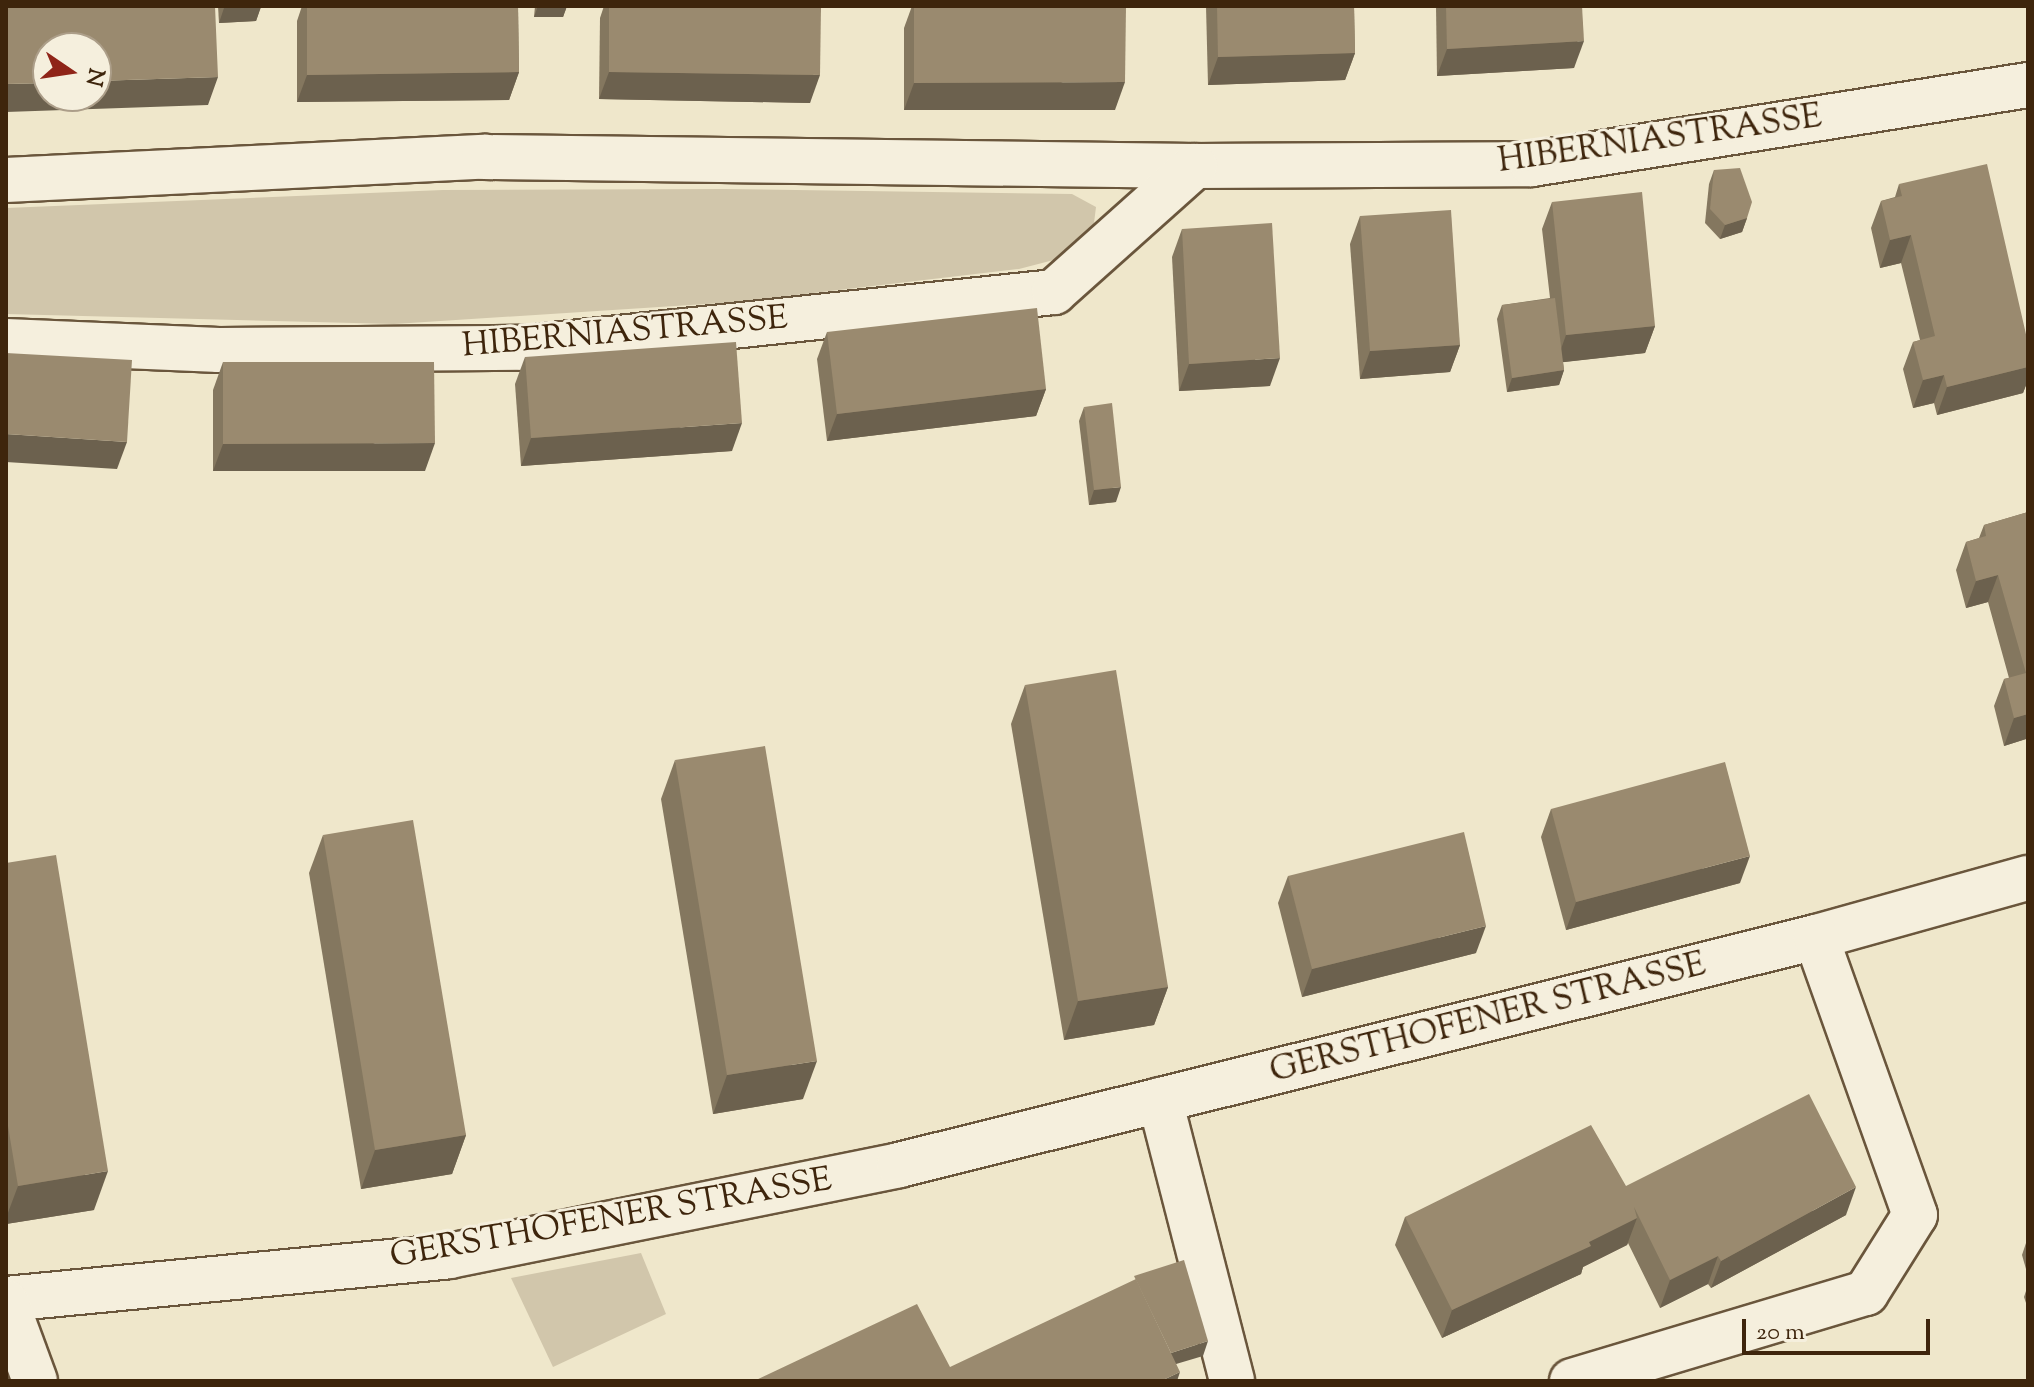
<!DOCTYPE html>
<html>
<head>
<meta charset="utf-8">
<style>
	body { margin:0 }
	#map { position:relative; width:2034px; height:1387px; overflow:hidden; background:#efe7cb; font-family:"Sorts Mill Goudy",serif }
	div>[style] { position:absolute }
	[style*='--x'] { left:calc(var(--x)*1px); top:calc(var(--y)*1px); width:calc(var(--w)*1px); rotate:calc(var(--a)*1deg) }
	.green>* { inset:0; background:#d1c6ab }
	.roads { filter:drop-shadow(2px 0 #6a563c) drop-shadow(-2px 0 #6a563c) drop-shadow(0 2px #6a563c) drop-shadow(0 -2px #6a563c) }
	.minor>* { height:44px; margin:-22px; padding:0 22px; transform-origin:22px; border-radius:22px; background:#f5efdd }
	.wall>* { inset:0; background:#84775f }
	.shaded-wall>* { inset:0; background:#6c614e }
	.building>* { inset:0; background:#9a8a6f }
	span { translate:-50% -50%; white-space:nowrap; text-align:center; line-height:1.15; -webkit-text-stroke:6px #f5efdd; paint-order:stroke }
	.street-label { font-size:34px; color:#3e250c }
	.frame { position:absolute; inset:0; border:8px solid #3e250c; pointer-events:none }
	.north { position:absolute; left:32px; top:32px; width:80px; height:80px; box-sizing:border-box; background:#f5efdd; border:2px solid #ac9e89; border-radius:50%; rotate:103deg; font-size:22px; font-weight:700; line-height:32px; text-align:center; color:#3e250c }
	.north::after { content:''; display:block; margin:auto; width:28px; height:36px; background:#8f2418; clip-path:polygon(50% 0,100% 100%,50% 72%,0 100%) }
	.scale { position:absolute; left:1742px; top:1319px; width:188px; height:36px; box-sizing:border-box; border:4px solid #3e250c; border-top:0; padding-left:10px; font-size:24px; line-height:28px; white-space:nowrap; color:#3e250c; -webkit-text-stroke:6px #f5efdd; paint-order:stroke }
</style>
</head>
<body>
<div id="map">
	<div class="green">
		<i style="clip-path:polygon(724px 189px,1072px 194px,1096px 207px,1094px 223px,1069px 256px,1019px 269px,737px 302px,394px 324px,6px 314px,6px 208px,443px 190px)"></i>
		<i style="clip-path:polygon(641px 1253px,666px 1314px,553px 1367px,511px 1278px)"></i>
	</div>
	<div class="roads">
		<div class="minor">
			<i style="--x:6;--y:180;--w:479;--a:-2.8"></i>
			<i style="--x:484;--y:157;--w:711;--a:0.73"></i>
			<i style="--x:1195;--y:166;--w:337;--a:-0.3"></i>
			<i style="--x:1532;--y:164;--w:502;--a:-9.05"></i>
			<i style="--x:6;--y:341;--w:213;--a:2.4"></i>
			<i style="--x:219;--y:350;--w:305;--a:-0.4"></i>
			<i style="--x:524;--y:348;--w:533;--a:-6.03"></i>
			<i style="--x:1054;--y:292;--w:189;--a:-41.8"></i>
			<i style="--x:1160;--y:1100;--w:290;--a:75.6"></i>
			<i style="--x:6;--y:1299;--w:445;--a:-5.5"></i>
			<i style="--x:449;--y:1256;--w:459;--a:-11.4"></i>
			<i style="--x:899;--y:1165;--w:945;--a:-13.96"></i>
			<i style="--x:1816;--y:937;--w:220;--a:-15.6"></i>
			<i style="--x:6;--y:1302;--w:84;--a:69.8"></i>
			<i style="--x:1572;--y:1381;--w:307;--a:-16.7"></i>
			<i style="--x:1866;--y:1293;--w:92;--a:-57.9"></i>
			<i style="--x:1915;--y:1215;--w:295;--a:-109.6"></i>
		</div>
	</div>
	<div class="wall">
		<i style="clip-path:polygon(218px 6px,261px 6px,256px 21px,219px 23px)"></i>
		<i style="clip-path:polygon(302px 6px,518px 6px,519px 72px,509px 100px,297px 102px,297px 21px)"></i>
		<i style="clip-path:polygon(535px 6px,567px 6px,563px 17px,534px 17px)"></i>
		<i style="clip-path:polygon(604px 6px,821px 6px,810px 103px,599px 99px,600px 18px)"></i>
		<i style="clip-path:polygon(912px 6px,914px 6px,1115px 110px,904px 110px,904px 28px)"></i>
		<i style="clip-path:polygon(1206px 6px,1354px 6px,1355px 53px,1345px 80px,1208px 85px)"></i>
		<i style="clip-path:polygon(1436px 6px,1582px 6px,1574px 68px,1437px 76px)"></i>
		<i style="clip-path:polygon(1714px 170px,1747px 218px,1742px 232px,1720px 239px,1705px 223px,1709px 184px)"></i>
		<i style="clip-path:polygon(1899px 184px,2028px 343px,2028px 380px,2023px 393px,1937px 415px,1934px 403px,1913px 408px,1903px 369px,1913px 342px,1920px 340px,1901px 263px,1880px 268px,1871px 228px,1881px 201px,1895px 197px)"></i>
		<i style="clip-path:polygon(1552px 202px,1655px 326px,1645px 353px,1563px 362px,1564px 370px,1559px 385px,1507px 392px,1497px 319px,1502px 305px,1550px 298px,1542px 229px)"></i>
		<i style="clip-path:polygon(1360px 216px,1460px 345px,1450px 372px,1360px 379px,1350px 244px)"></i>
		<i style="clip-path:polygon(1182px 229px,1270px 386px,1179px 391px,1172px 257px)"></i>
		<i style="clip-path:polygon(827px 332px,1046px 389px,1036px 416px,827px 441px,817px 359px)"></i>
		<i style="clip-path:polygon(525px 357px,732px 451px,521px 466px,515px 384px)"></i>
		<i style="clip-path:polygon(223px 362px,425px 471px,213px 471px,213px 390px)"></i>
		<i style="clip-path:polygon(1084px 407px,1116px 502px,1089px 505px,1079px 421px)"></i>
		<i style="clip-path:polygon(2028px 512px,2028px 748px,2026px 739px,2004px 746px,1994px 706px,2004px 679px,2009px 678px,1988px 602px,1966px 608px,1956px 570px,1966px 542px,1979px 538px,1984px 525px)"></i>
		<i style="clip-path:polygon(1025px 685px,1168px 987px,1154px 1025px,1064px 1040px,1011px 724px)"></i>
		<i style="clip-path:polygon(675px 760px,803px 1099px,713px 1114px,661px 799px)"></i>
		<i style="clip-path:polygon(1551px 809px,1740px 883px,1566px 930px,1541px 837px)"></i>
		<i style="clip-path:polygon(323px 835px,466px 1135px,452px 1174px,361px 1189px,309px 873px)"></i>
		<i style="clip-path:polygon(6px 863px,94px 1210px,6px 1224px)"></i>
		<i style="clip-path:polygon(1288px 876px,1476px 953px,1302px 997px,1278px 903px)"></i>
		<i style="clip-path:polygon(1626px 1186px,1846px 1215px,1711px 1288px,1708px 1284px,1660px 1308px,1628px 1243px,1627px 1245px,1583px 1267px,1581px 1274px,1442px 1338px,1395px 1245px,1405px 1217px)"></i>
		<i style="clip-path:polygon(2027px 1240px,2028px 1240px,2028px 1276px,2022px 1255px)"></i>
		<i style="clip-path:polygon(2028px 1285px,2028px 1309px,2024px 1297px)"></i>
	</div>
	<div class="shaded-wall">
		<i style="clip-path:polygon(538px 6px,567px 6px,563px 17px,534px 17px)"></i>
		<i style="clip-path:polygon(261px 7px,256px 21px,219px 23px,224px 8px)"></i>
		<i style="clip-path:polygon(1584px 41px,1574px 68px,1437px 76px,1447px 49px)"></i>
		<i style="clip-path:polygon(1355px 53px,1345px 80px,1208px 85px,1218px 57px)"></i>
		<i style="clip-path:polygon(519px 72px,509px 100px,297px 102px,307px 75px)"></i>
		<i style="clip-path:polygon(609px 72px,820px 75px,810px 103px,599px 99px)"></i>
		<i style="clip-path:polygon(218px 77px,208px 105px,6px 112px,6px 84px,48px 83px,48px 96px,96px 96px,96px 81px)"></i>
		<i style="clip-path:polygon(1125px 82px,1115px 110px,904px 110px,914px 83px)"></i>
		<i style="clip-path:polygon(1747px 218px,1742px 232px,1720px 239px,1725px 225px)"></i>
		<i style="clip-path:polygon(1911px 235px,1901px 263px,1880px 268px,1890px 240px)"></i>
		<i style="clip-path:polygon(1655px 326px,1645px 353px,1556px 363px,1566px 335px)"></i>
		<i style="clip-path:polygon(1460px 345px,1450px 372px,1360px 379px,1370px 351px)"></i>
		<i style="clip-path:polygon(1280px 358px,1270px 386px,1179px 391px,1189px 364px)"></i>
		<i style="clip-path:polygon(2028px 367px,2028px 380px,2023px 393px,1937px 415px,1947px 387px)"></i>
		<i style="clip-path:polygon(1564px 370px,1559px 385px,1507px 392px,1512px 378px)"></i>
		<i style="clip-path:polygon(1944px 375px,1934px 403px,1913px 408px,1923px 380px)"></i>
		<i style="clip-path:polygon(1046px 389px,1036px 416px,827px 441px,837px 414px)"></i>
		<i style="clip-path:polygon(742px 423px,732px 451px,521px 466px,531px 438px)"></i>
		<i style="clip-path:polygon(6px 434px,127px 442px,117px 469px,6px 462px)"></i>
		<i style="clip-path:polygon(435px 443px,425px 471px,213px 471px,223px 444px)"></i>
		<i style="clip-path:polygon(1121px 487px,1116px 502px,1089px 505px,1094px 490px)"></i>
		<i style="clip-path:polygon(1998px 575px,1988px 602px,1966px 608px,1976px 581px)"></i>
		<i style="clip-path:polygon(2028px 714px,2028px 734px,2026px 739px,2004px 746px,2014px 718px)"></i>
		<i style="clip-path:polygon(1750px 856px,1740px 883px,1566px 930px,1576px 902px)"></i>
		<i style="clip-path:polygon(1486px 926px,1476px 953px,1302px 997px,1312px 969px)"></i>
		<i style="clip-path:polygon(1168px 987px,1154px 1025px,1064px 1040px,1078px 1001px)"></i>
		<i style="clip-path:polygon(817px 1061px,803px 1099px,713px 1114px,727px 1075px)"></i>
		<i style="clip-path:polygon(466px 1135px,452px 1174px,361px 1189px,375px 1150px)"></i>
		<i style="clip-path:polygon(108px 1171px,94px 1210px,6px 1224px,6px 1218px,18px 1186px)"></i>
		<i style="clip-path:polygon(1856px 1187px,1846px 1215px,1711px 1288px,1721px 1261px)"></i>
		<i style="clip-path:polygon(1637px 1218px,1627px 1245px,1583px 1267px,1581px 1274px,1442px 1338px,1452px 1310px)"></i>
		<i style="clip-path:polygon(1718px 1256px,1708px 1284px,1660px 1308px,1670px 1280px)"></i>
		<i style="clip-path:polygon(1208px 1341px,1203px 1356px,1166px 1367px,1171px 1353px)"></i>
		<i style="clip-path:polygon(1180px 1372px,1177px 1381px,1161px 1381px)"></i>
	</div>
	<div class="building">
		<i style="clip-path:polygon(6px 6px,215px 6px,218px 77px,96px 81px,96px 48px,48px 48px,48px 83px,6px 84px)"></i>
		<i style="clip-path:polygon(224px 6px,261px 6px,261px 7px,224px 8px)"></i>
		<i style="clip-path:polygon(307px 6px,518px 6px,519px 72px,307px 75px)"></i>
		<i style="clip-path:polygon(609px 6px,821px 6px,820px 75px,609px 72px)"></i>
		<i style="clip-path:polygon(914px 6px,1126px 6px,1125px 82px,914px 83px)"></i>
		<i style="clip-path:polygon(1217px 6px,1354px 6px,1355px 53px,1218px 57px)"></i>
		<i style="clip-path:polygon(1446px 6px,1582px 6px,1584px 41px,1447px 49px)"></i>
		<i style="clip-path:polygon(1987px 164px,2028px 343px,2028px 367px,1947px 387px,1944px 375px,1923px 380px,1913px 342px,1935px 336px,1911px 235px,1890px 240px,1881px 201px,1902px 196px,1899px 184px)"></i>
		<i style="clip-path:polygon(1740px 168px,1752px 202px,1747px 218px,1725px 225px,1710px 209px,1714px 170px)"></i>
		<i style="clip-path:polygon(1642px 192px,1655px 326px,1566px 335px,1552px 202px)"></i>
		<i style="clip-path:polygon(1451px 210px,1460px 345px,1370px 351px,1360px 216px)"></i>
		<i style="clip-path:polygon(1272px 223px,1280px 358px,1189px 364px,1182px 229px)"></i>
		<i style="clip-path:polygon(1555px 298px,1564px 370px,1512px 378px,1502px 305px)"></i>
		<i style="clip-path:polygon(1037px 308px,1046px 389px,837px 414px,827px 332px)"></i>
		<i style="clip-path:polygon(736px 342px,742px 423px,531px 438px,525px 357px)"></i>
		<i style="clip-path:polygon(6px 353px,132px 360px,127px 442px,6px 434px)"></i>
		<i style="clip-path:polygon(223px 362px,434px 362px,435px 443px,223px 444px)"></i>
		<i style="clip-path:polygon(1112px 403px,1121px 487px,1094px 490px,1084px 407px)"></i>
		<i style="clip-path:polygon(2028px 512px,2028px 714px,2014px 718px,2004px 679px,2026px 673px,1998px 575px,1976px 581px,1966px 542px,1986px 536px,1984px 525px)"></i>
		<i style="clip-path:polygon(1116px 670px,1168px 987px,1078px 1001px,1025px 685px)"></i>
		<i style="clip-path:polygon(765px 746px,817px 1061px,727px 1075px,675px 760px)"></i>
		<i style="clip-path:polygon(1725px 762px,1750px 856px,1576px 902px,1551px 809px)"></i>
		<i style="clip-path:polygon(413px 820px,466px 1135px,375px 1150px,323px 835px)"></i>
		<i style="clip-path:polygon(1464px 832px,1486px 926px,1312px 969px,1288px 876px)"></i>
		<i style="clip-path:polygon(56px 855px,108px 1171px,18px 1186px,6px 1114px,6px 863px)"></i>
		<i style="clip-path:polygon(1809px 1094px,1856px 1187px,1721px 1261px,1718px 1256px,1670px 1280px,1634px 1207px,1637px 1218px,1589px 1242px,1591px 1246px,1452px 1310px,1405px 1217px,1591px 1125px,1626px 1186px)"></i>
		<i style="clip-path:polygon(1184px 1260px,1208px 1341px,1171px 1353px,1134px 1276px)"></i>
		<i style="clip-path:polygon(1136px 1279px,1180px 1372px,1161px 1381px,754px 1381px,917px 1304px,950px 1367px)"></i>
	</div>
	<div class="street-label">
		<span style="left:1660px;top:140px;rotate:-8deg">HIBERNIASTRASSE</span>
		<span style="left:625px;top:333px;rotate:-5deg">HIBERNIASTRASSE</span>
		<span style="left:1488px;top:1019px;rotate:-14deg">GERSTHOFENER STRASSE</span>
		<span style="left:611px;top:1219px;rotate:-10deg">GERSTHOFENER STRASSE</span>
	</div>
	<div class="frame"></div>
	<div class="north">N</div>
	<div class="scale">20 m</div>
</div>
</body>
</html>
